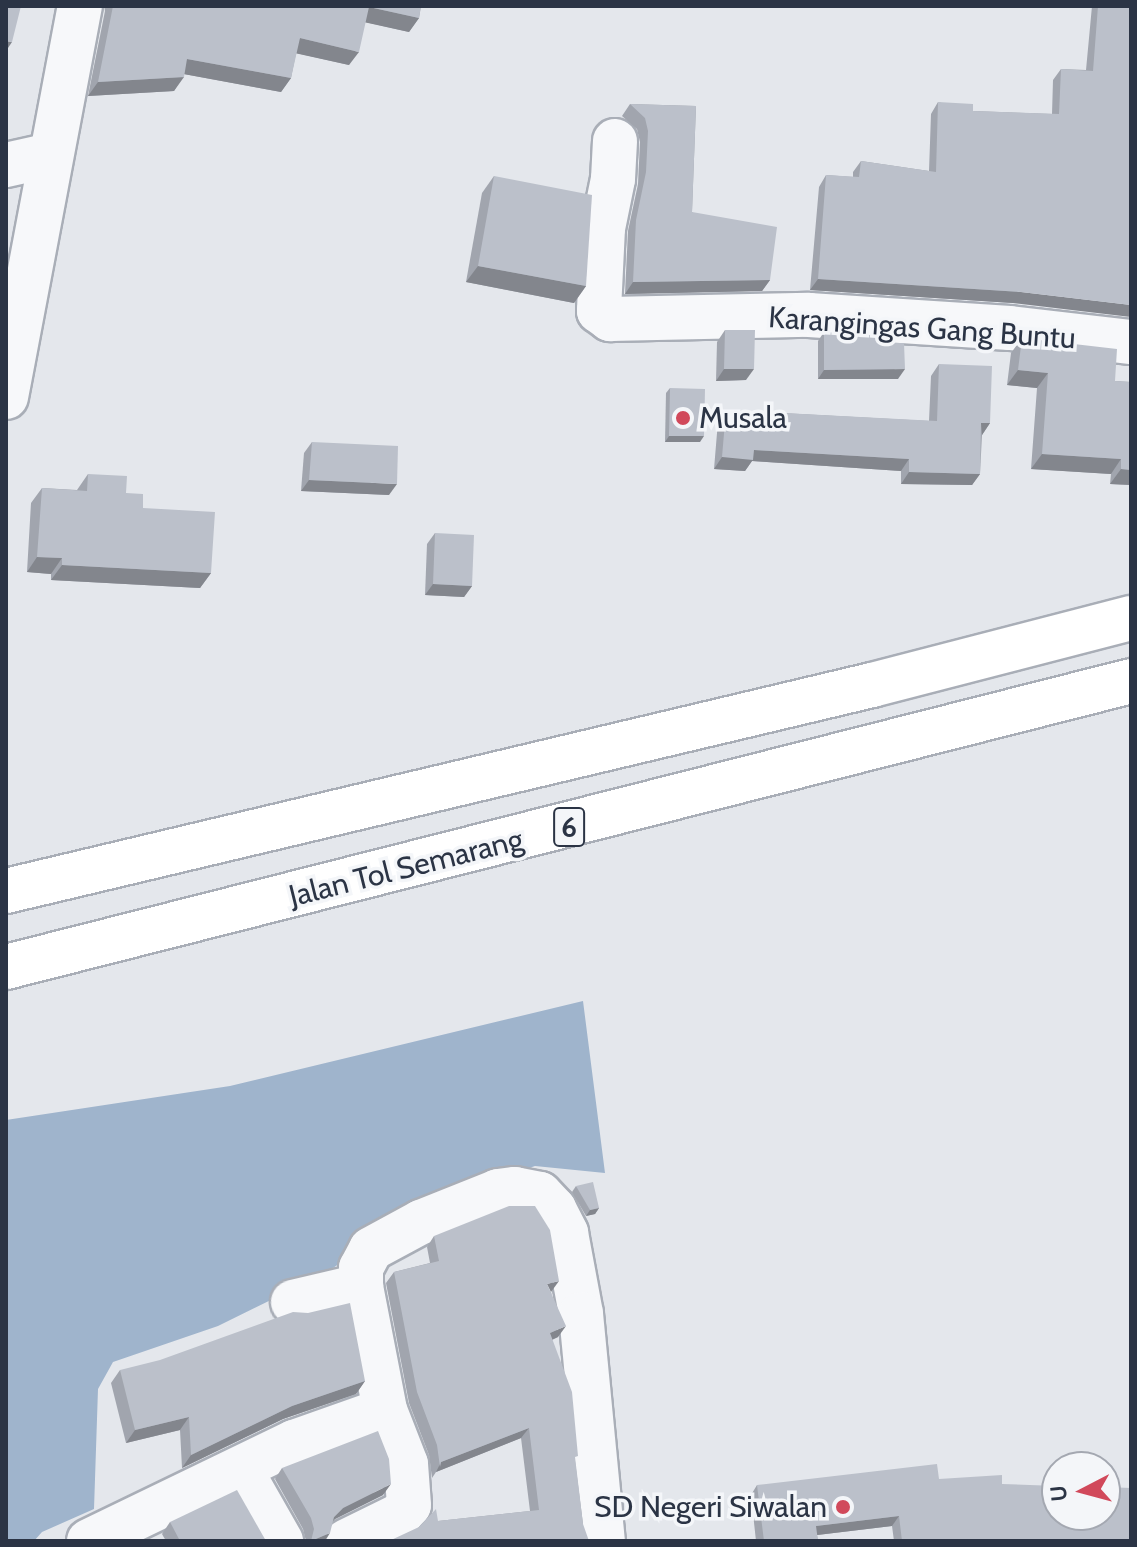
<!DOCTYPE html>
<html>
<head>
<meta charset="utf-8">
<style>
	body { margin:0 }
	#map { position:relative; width:1137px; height:1547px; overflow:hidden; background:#e4e7ec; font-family:Cabin,sans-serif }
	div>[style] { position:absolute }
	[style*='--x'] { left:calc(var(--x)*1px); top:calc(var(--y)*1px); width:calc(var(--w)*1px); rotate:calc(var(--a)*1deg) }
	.water>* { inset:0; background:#9fb4cc }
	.roads { filter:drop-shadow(2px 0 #a9aeb7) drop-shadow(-2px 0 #a9aeb7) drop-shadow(0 2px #a9aeb7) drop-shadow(0 -2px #a9aeb7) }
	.minor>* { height:44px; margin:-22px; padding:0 22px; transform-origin:22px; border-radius:22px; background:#f7f8fa }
	.highway>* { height:44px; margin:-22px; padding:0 22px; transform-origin:22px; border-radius:22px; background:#fff }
	.wall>* { inset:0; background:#a1a5ae }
	.shaded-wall>* { inset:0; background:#83868d }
	.building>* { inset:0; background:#bbc0ca }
	.dots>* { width:22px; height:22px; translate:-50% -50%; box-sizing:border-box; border:4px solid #f4f6f9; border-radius:50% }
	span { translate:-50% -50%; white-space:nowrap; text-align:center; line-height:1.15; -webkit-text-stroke:7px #f4f6f9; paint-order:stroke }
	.shield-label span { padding:2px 6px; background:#f4f6f9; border:2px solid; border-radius:6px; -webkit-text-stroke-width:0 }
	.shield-label { font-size:28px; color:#2b3445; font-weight:700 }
	.street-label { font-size:30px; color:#2b3445 }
	.poi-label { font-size:30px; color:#2b3445 }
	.left { translate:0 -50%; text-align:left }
	.right { translate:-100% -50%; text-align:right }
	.frame { position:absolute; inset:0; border:8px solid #2b3445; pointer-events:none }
	.north { position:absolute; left:1041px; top:1451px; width:80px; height:80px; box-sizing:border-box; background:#f4f6f9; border:2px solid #a4a8b1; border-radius:50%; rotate:264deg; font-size:22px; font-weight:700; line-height:32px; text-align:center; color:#2b3445 }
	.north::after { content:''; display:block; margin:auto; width:28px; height:36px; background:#d1495b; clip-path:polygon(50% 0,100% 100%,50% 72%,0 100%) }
</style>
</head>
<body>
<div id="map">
	<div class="water">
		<i style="clip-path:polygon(583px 1001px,605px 1173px,535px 1166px,422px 1205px,326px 1273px,218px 1326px,113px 1362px,98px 1389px,94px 1509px,42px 1532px,34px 1541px,6px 1541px,6px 1120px,230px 1086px)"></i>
	</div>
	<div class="roads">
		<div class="minor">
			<i style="--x:615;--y:141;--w:38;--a:93"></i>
			<i style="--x:613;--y:179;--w:50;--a:101.5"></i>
			<i style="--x:603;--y:228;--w:83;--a:92.8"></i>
			<i style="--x:599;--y:311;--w:14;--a:36"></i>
			<i style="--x:610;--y:319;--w:199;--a:-1.2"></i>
			<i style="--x:809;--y:315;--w:201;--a:3.7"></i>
			<i style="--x:1010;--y:328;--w:122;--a:6.6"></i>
			<i style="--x:6;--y:165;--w:46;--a:-12.5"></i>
			<i style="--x:6;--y:397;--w:398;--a:-79.3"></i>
			<i style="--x:293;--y:1302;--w:70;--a:-13.2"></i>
			<i style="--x:240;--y:1469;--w:83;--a:60.3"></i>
			<i style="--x:89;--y:1541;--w:228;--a:-25.8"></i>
			<i style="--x:294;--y:1442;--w:96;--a:-19.4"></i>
			<i style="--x:385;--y:1410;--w:126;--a:-101"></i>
			<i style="--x:361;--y:1286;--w:18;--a:-90"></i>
			<i style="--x:361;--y:1268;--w:21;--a:-62"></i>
			<i style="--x:371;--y:1249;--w:57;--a:-28.4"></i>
			<i style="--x:421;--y:1222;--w:83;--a:-21.9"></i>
			<i style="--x:498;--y:1191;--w:17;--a:-7"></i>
			<i style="--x:515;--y:1189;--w:25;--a:11"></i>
			<i style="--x:540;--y:1194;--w:21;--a:47"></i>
			<i style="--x:554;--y:1209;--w:27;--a:63"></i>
			<i style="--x:566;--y:1233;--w:82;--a:79.5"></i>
			<i style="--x:581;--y:1314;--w:228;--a:84.5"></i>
			<i style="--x:347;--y:1541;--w:59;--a:-26.1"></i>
			<i style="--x:400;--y:1515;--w:13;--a:-48"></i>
			<i style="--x:409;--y:1505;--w:41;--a:-94.2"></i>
			<i style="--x:406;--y:1464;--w:58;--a:-111.3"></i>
		</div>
		<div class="highway">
			<i style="--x:6;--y:891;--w:890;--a:-13.38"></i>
			<i style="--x:872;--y:685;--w:268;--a:-14.5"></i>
			<i style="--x:6;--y:967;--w:1161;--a:-14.26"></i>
		</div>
	</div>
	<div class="wall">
		<i style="clip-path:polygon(104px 6px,421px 6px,419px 18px,409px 32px,365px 22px,349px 65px,296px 53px,291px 78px,281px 92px,184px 74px,174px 91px,88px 96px,105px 11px)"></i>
		<i style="clip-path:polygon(1092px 6px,1131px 6px,1013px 303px,810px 290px,819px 187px,826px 175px,853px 177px,853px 172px,861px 161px,929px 171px,931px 114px,938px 102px,973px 111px,1052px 114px,1053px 80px,1061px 69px,1086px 70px)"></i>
		<i style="clip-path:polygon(630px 104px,696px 106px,692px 212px,770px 280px,762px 291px,625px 294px,628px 231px,638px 184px,640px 142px,637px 129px,622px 116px)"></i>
		<i style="clip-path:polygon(494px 176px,586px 286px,574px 303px,466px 282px,482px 193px)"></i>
		<i style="clip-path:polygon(725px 330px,746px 380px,716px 381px,717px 342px)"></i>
		<i style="clip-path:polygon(824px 332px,885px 343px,898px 379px,818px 379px,818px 341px)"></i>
		<i style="clip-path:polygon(1022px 338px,1115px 381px,1131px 382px,1131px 485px,1110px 484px,1111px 474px,1031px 469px,1037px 388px,1007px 385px,1011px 353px)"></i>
		<i style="clip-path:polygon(939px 364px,990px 423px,982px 435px,980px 474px,972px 485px,901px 484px,901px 471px,752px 461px,745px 471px,714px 469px,718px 421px,726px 410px,929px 421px,931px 376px)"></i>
		<i style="clip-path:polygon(670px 388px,700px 442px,665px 442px,666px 393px)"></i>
		<i style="clip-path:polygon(312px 442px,389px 495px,301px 491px,304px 453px)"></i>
		<i style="clip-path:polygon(88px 474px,126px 493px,211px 573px,200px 588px,51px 580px,51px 574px,27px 572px,31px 503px,42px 488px,77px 490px)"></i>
		<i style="clip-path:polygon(435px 533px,472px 586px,464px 597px,425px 595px,427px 544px)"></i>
		<i style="clip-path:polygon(576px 1186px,599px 1208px,595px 1214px,586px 1216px,572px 1192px)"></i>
		<i style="clip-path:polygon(434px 1236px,551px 1292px,558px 1337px,552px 1340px,575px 1461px,583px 1524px,438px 1521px,530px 1511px,521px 1438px,436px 1472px,432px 1478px,429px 1455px,409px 1403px,386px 1283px,394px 1272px,430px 1263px,427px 1247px)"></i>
		<i style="clip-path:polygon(120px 1370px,365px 1381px,356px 1394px,283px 1419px,182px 1468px,180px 1430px,126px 1443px,111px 1383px)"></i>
		<i style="clip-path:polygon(282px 1468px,383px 1495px,335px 1519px,333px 1521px,325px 1541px,306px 1541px,303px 1529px,275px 1479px)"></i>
		<i style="clip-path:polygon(1002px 1484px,1131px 1541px,894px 1541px,892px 1526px,817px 1535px,818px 1541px,756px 1541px,751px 1495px,757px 1485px)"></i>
		<i style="clip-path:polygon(170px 1522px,266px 1541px,166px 1541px,162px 1534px)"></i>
	</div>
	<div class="shaded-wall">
		<i style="clip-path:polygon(369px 7px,419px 18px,409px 32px,359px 21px)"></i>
		<i style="clip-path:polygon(300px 38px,359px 52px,349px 65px,290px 52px)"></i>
		<i style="clip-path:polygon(6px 41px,12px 42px,6px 51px)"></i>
		<i style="clip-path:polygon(187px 59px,291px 78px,281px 92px,178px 73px)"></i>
		<i style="clip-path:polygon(184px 77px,174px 91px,88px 96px,98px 82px)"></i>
		<i style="clip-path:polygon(478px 266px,586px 286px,574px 303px,466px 282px)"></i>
		<i style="clip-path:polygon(818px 279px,1021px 292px,1131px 305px,1131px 317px,1013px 303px,810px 290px)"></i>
		<i style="clip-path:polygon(770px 280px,762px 291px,625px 294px,633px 282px)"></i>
		<i style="clip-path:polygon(724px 369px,754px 369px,746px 380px,716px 381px)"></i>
		<i style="clip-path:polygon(905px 369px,898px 379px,818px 379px,824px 370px)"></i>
		<i style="clip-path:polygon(1018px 370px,1048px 373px,1037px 388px,1007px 385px)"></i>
		<i style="clip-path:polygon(981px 423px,990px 423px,982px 435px)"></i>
		<i style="clip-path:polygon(669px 436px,704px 436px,700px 442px,665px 442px)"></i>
		<i style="clip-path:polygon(754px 450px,909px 459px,901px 471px,752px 461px,745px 471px,714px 469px,722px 457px)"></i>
		<i style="clip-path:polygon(1042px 454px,1121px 459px,1111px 474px,1031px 469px)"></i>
		<i style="clip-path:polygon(1121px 469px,1131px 470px,1131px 485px,1110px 484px)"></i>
		<i style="clip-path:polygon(909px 472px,980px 474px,972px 485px,901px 484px)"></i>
		<i style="clip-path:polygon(309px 480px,397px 484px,389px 495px,301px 491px)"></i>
		<i style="clip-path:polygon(37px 557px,62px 558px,51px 574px,27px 572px)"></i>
		<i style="clip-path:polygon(62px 565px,211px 573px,200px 588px,51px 580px)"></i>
		<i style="clip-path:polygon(433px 584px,472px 586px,464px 597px,425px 595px)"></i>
		<i style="clip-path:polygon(599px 1208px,595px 1214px,586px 1216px,590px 1210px)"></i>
		<i style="clip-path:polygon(559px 1281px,551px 1292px,547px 1284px)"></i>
		<i style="clip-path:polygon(566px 1326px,558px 1337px,542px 1344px,550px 1333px)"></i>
		<i style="clip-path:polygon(365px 1381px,356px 1394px,283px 1419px,182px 1468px,191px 1455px,292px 1406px)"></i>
		<i style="clip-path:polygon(189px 1417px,180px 1430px,126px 1443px,135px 1430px)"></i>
		<i style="clip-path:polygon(529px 1428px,521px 1438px,436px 1472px,441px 1462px)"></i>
		<i style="clip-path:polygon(391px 1484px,383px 1495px,335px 1519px,326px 1528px,334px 1517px,343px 1508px)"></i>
		<i style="clip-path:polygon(899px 1516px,892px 1526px,809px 1536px,816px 1526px)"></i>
		<i style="clip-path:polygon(330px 1533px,325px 1541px,311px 1541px)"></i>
	</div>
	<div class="building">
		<i style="clip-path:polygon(6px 6px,21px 6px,12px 42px,6px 41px)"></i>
		<i style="clip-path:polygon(113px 6px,421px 6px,419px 18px,369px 7px,359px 52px,300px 38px,291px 78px,187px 59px,184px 77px,98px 82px)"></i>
		<i style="clip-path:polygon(1098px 6px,1131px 6px,1131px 305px,1021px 292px,818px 279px,826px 175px,859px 177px,861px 161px,936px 172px,938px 102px,973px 104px,973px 111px,1059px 114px,1061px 69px,1093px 71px)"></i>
		<i style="clip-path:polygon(630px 104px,696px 106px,692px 212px,777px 227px,770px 280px,633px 282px,636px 220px,646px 172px,648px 131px,645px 118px)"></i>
		<i style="clip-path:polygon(494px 176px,592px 195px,586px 286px,478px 266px)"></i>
		<i style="clip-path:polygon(725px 330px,755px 330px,754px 369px,724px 369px)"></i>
		<i style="clip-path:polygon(824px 332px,886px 336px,885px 343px,904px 343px,905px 369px,824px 370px)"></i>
		<i style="clip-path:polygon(1022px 338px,1117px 349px,1115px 381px,1131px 382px,1131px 470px,1121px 469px,1121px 459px,1042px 454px,1048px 373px,1018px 370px)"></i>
		<i style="clip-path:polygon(939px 364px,992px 366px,990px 423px,981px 423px,980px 474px,909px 472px,909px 459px,754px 450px,753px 460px,722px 457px,726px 410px,937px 421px)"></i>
		<i style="clip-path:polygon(670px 388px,705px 389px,704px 436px,669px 436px)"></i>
		<i style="clip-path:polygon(312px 442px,398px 446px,397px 484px,309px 480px)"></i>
		<i style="clip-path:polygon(88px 474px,127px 476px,126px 493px,143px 494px,143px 508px,215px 512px,211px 573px,62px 565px,62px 558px,37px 557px,42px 488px,87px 491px)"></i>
		<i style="clip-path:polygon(435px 533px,474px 535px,472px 586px,433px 584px)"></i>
		<i style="clip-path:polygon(593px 1182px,599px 1208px,590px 1210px,576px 1186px)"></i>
		<i style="clip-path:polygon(509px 1206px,535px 1206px,550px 1230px,559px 1281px,547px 1284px,566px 1326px,550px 1333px,572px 1392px,578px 1456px,575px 1457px,583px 1524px,589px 1541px,389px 1541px,419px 1527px,436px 1509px,438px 1521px,539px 1510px,529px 1428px,441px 1462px,440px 1467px,437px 1445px,417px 1392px,394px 1272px,439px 1261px,434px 1236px)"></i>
		<i style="clip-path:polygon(350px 1303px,365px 1381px,292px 1406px,191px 1455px,189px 1417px,135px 1430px,120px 1370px,160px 1360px,293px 1312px,308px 1313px)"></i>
		<i style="clip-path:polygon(378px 1431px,389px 1459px,391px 1484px,343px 1508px,334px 1517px,330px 1533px,311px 1541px,314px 1529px,311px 1518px,282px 1468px)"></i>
		<i style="clip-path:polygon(937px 1464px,939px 1479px,1002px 1475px,1002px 1484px,1057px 1486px,1057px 1515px,1105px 1515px,1105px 1487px,1131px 1488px,1131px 1541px,902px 1541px,899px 1516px,816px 1526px,818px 1541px,764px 1541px,757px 1485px)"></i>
		<i style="clip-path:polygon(237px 1490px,266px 1541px,180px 1541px,170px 1522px)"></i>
	</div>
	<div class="dots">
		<i style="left:683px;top:418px;background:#d1495b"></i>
		<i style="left:843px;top:1507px;background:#d1495b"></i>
	</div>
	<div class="shield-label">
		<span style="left:569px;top:827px">6</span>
	</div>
	<div class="street-label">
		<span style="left:922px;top:328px;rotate:4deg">Karangingas Gang Buntu</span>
		<span style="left:406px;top:868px;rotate:-14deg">Jalan Tol Semarang</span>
	</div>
	<div class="poi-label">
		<span class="left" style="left:699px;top:418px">Musala</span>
		<span class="right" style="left:827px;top:1507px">SD Negeri Siwalan</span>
	</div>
	<div class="frame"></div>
	<div class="north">U</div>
</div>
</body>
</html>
